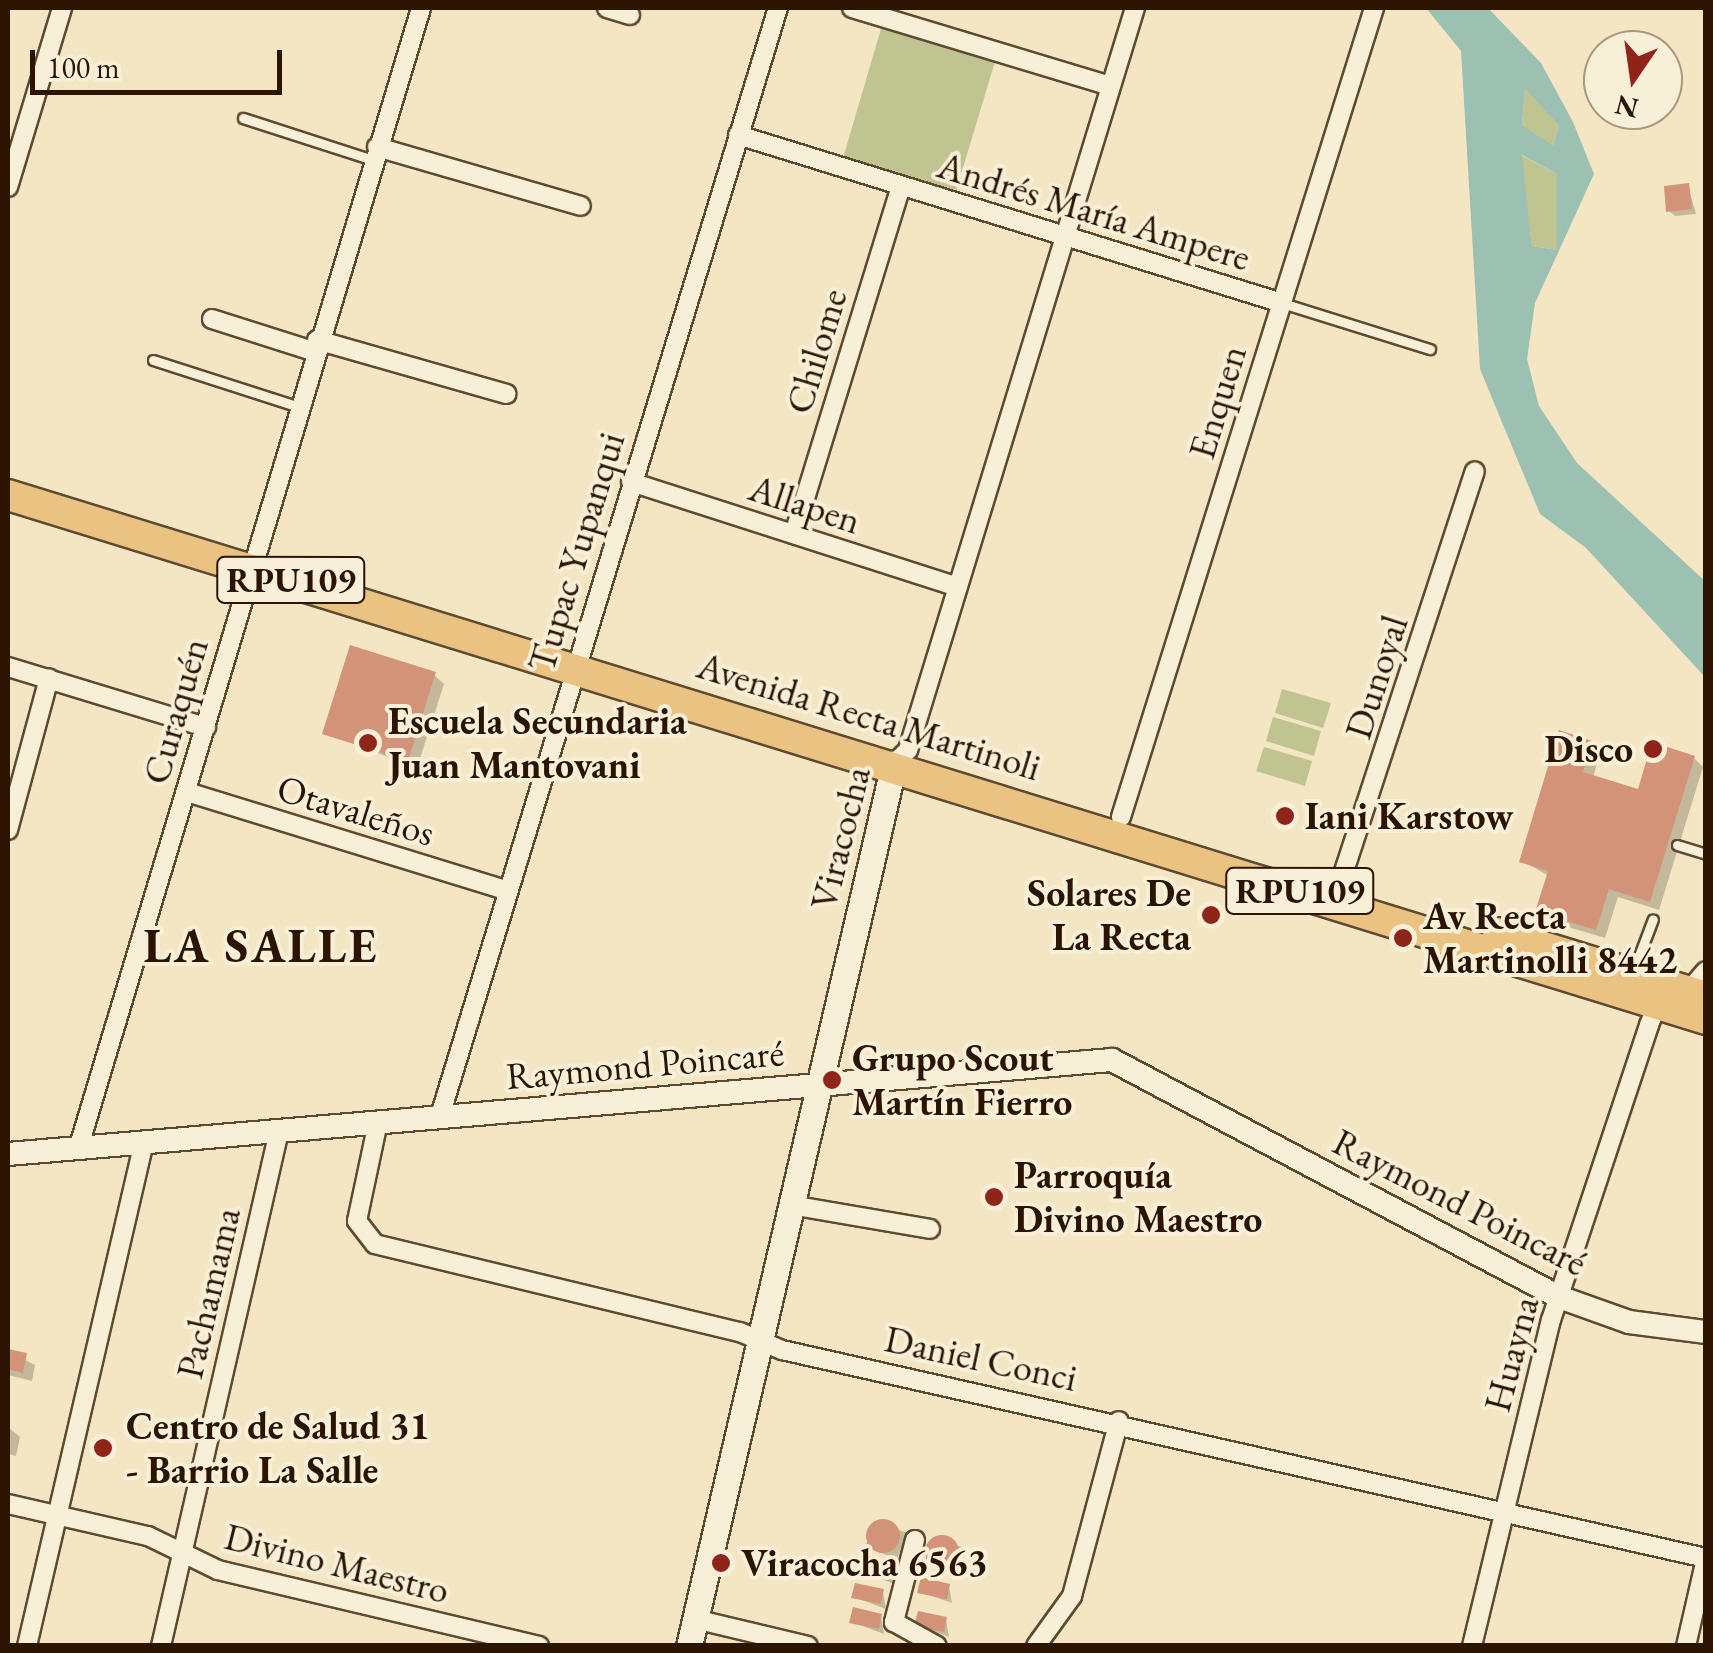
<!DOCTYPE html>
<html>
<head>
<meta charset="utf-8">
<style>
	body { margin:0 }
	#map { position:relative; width:1713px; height:1653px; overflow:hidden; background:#f5e6c3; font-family:"EB Garamond",serif }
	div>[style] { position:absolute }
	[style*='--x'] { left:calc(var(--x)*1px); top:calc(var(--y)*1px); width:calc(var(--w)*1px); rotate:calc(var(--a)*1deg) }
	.green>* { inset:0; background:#c0c491 }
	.water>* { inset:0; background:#9cc0b2 }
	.shadow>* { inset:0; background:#0003 }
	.building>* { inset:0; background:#d39379 }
	.round { border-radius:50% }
	.roads { filter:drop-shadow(2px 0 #5e4931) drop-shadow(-2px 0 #5e4931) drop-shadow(0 2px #5e4931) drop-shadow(0 -2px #5e4931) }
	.service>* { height:9px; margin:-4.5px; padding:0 4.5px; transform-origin:4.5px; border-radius:4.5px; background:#f8efd8 }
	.minor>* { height:18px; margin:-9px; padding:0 9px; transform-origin:9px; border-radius:9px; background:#f8efd8 }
	.tertiary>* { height:22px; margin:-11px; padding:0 11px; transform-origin:11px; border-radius:11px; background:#f8efd8 }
	.secondary>* { height:25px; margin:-12.5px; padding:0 12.5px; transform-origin:12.5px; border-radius:12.5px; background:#f8efd8 }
	.primary>* { height:30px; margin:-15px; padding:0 15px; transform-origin:15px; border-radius:15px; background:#eac382 }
	.dots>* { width:28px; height:28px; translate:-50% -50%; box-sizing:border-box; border:5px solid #f8efd8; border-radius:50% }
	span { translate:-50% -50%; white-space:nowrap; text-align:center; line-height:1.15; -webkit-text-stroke:8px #f8efd8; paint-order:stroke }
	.shield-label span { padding:2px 8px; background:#f8efd8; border:2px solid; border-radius:8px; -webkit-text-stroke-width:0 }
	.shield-label { font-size:35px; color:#2b1500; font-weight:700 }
	.street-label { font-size:38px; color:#2b1500 }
	.poi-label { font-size:38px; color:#2b1500; font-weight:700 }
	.left { translate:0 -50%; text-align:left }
	.right { translate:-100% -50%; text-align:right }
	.district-label { font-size:48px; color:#2b1500; font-weight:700; letter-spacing:2.5px }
	.frame { position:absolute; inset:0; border:10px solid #2b1500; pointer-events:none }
	.north { position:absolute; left:1583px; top:30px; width:100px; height:100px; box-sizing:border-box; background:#f8efd8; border:2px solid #a69882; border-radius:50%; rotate:193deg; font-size:28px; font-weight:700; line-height:40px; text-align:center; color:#2b1500 }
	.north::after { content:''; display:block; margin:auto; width:35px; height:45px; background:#8f2418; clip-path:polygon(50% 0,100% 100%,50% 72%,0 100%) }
	.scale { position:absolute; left:30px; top:50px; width:252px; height:45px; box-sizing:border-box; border:5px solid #2b1500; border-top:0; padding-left:12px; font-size:30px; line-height:35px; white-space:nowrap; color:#2b1500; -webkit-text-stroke:8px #f8efd8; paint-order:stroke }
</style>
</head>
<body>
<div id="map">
	<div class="green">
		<i style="clip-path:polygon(883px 22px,997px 55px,956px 191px,843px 158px)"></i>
		<i style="clip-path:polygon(1525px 87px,1559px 126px,1553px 147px,1522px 125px)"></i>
		<i style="clip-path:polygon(1521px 155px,1557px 174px,1557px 250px,1532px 246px)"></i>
		<i style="clip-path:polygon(1282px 689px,1331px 703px,1323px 728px,1275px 713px)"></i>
		<i style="clip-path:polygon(1273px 717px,1321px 731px,1314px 756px,1266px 741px)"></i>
		<i style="clip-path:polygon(1264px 747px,1312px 761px,1305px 786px,1256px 771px)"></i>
	</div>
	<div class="water">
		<i style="clip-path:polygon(evenodd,1426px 8px,1488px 8px,1541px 63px,1573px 122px,1594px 174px,1535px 303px,1527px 359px,1539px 406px,1577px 463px,1705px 581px,1705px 677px,1586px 548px,1540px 514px,1480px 369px,1461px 51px,1426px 8px,1525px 88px,1559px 126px,1553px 146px,1522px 125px,1525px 88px,1426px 8px,1522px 155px,1557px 174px,1557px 250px,1532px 246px,1522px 155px)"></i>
	</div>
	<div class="shadow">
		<i style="clip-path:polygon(1688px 186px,1696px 214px,1675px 216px,1669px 211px)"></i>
		<i style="clip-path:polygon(434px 675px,444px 684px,417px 768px,325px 733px)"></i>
		<i style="clip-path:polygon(1591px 743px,1600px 752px,1593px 778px,1639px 792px,1694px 758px,1703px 767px,1659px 910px,1618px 897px,1605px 938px,1548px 921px,1538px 911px,1549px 876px,1522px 861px)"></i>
		<i style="clip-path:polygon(8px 1351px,35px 1365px,32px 1381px,8px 1375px)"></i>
		<i style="clip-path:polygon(8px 1427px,20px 1437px,16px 1456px,8px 1454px)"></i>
		<i style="clip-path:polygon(875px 1521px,907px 1533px,897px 1559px,865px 1547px)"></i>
		<i style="clip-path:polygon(934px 1537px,967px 1549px,957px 1575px,924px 1564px)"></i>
		<i style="clip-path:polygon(892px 1567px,895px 1584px,863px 1573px)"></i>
		<i style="clip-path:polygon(949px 1586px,952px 1603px,920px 1592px)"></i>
		<i style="clip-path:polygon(883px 1592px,886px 1609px,854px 1597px)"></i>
		<i style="clip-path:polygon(881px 1616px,884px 1634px,852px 1622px)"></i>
		<i style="clip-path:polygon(946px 1620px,949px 1637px,917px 1625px)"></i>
	</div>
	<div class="building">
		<i style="clip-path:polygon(1689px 183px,1692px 209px,1666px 212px,1664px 186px)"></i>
		<i style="clip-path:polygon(350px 645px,436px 672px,408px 761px,322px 734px)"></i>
		<i style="clip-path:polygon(1559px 730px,1592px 741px,1583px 772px,1638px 789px,1652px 742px,1695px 756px,1650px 902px,1609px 889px,1596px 930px,1535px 912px,1548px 871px,1519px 862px)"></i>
		<i style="clip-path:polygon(8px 1349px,27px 1353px,23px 1373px,8px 1369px)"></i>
		<i class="round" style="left:866px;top:1519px;width:34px;height:34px"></i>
		<i class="round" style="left:925px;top:1535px;width:34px;height:34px"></i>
		<i style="clip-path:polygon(864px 1558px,893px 1565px,890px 1580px,860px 1573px)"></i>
		<i style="clip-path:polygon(921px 1577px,950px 1584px,947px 1599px,917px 1593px)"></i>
		<i style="clip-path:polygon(855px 1583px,884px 1589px,881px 1604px,851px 1598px)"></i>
		<i style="clip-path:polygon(853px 1607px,882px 1614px,879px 1629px,849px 1623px)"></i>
		<i style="clip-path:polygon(918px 1611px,947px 1617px,944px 1632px,914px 1626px)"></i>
	</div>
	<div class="roads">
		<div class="service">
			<i style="--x:243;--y:118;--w:137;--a:17.9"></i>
			<i style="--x:1282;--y:303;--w:155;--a:17.3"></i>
			<i style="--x:153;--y:360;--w:150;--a:17.8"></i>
			<i style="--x:1677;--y:845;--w:30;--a:17"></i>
			<i style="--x:1634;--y:969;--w:53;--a:-69.2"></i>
		</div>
		<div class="minor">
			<i style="--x:607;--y:8;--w:24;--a:17"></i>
			<i style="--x:852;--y:8;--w:270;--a:16.8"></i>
			<i style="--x:738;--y:135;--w:569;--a:17.16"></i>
			<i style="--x:377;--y:147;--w:212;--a:16.1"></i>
			<i style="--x:8;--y:187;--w:187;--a:-73.2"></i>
			<i style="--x:212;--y:319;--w:106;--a:17.6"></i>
			<i style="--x:317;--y:340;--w:197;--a:15.9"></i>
			<i style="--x:631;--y:482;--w:343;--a:17.8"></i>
			<i style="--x:794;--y:534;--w:363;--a:-72.9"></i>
			<i style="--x:8;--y:667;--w:207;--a:16.9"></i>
			<i style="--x:894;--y:764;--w:20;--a:-45"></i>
			<i style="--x:908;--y:750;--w:776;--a:-72.99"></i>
			<i style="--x:187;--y:792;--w:334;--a:17.1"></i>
			<i style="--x:1121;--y:817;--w:848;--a:-72.63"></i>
			<i style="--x:8;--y:830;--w:157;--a:-74.9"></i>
			<i style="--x:1334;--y:902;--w:453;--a:-71.9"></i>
			<i style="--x:440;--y:1116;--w:1158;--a:-73.04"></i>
			<i style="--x:378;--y:1122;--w:101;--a:102"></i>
			<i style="--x:357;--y:1221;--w:29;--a:52"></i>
			<i style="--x:375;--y:1244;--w:375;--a:13.6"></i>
			<i style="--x:740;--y:1332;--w:46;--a:23.2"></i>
			<i style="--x:782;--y:1350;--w:947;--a:12.69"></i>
			<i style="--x:79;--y:1146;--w:1188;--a:-73.27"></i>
			<i style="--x:790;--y:1205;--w:142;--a:9.7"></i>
			<i style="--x:8;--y:1504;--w:144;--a:12.9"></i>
			<i style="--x:148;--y:1536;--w:78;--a:25.9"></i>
			<i style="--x:218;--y:1570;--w:330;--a:13.3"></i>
			<i style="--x:915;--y:1540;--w:85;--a:104.4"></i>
			<i style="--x:894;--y:1622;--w:49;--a:29.2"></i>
			<i style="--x:695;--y:1619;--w:116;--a:13.4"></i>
			<i style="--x:27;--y:1646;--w:517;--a:-76.93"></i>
			<i style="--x:161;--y:1646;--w:528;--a:-77.09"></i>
			<i style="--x:1036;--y:1646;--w:62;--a:-54.2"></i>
			<i style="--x:1072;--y:1596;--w:181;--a:-75"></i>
			<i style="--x:1472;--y:1646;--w:335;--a:-76.4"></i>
			<i style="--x:1551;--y:1320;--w:311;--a:-71.6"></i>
			<i style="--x:1649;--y:1025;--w:22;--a:-68"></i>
			<i style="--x:1657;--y:1005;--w:28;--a:-18"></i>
			<i style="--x:1684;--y:996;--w:33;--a:-49"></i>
			<i style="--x:1686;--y:1646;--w:89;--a:-77.1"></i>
		</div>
		<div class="tertiary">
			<i style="--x:8;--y:1154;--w:1108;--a:-4.87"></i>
			<i style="--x:1112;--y:1060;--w:506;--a:27.93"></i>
			<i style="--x:1559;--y:1297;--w:74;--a:19.7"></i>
			<i style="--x:1629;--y:1322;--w:78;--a:7.4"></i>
		</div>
		<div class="secondary">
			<i style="--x:689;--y:1646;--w:906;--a:-76.92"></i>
		</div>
		<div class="primary">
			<i style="--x:8;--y:495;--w:1777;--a:17.15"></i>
			<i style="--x:1498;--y:933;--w:218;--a:17.1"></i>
		</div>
	</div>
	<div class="dots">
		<i style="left:368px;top:743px;background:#8f2418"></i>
		<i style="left:1653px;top:749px;background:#8f2418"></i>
		<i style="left:1285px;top:816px;background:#8f2418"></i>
		<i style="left:1211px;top:915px;background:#8f2418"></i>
		<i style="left:1403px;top:938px;background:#8f2418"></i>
		<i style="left:832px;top:1080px;background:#8f2418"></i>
		<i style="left:994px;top:1197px;background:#8f2418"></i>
		<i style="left:103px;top:1448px;background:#8f2418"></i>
		<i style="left:721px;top:1563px;background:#8f2418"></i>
	</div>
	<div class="shield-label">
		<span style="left:291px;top:580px">RPU109</span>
		<span style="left:1300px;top:891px">RPU109</span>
	</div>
	<div class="street-label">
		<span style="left:1094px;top:211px;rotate:17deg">Andrés María Ampere</span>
		<span style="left:816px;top:351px;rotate:-73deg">Chilome</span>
		<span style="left:1217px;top:402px;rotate:-73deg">Enquen</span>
		<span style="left:805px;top:504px;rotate:18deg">Allapen</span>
		<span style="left:576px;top:552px;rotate:-73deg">Tupac Yupanqui</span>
		<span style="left:1376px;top:677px;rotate:-72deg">Dunoyal</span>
		<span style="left:175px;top:711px;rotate:-74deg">Curaquén</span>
		<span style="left:869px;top:716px;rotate:17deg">Avenida Recta Martinoli</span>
		<span style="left:356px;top:810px;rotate:17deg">Otavaleños</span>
		<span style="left:840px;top:838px;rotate:-76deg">Viracocha</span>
		<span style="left:645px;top:1064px;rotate:-5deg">Raymond Poincaré</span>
		<span style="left:1460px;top:1202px;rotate:27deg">Raymond Poincaré</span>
		<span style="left:208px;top:1293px;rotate:-77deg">Pachamama</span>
		<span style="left:1511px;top:1354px;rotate:-75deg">Huayna</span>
		<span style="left:981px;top:1358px;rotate:12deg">Daniel Conci</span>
		<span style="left:337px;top:1563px;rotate:14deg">Divino Maestro</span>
	</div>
	<div class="poi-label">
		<span class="left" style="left:388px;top:743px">Escuela Secundaria<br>Juan Mantovani</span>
		<span class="right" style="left:1633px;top:749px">Disco</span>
		<span class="left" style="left:1305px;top:816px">Iani Karstow</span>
		<span class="right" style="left:1191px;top:915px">Solares De<br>La Recta</span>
		<span class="left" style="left:1423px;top:938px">Av Recta<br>Martinolli 8442</span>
		<span class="left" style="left:852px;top:1080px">Grupo Scout<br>Martín Fierro</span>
		<span class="left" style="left:1014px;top:1197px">Parroquía<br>Divino Maestro</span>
		<span class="left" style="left:126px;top:1448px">Centro de Salud 31<br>- Barrio La Salle</span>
		<span class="left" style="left:741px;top:1563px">Viracocha 6563</span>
	</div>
	<div class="district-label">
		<span style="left:261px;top:946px">LA SALLE</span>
	</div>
	<div class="frame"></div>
	<div class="north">N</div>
	<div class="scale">100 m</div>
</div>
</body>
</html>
